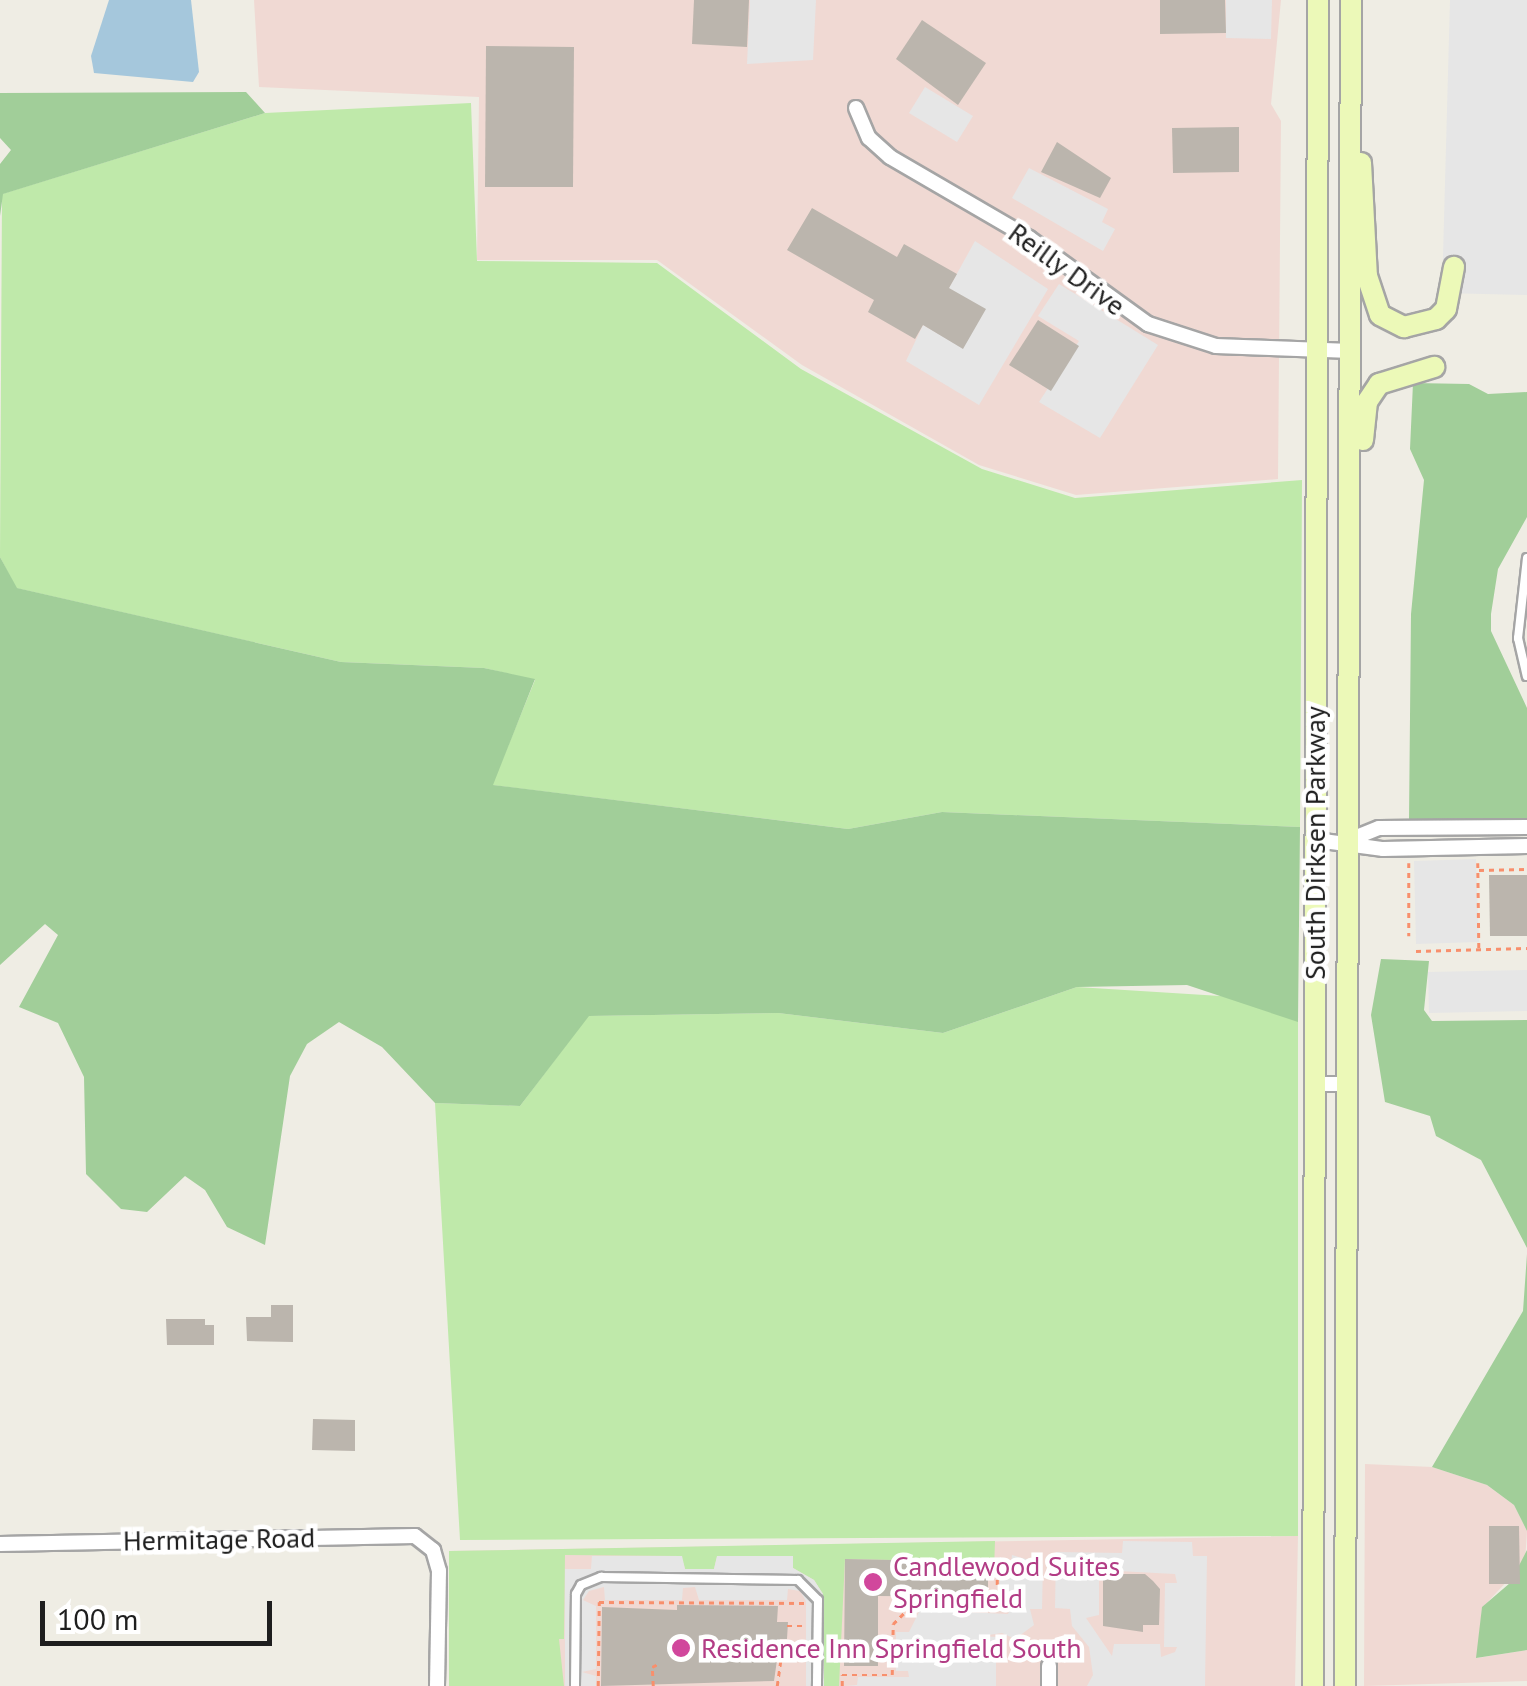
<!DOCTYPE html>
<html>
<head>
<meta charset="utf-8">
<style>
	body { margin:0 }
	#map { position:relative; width:1527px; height:1686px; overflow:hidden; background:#efede4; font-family:"PT Sans",sans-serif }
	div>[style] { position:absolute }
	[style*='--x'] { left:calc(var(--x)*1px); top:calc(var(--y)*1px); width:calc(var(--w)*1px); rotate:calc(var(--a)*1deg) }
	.commercial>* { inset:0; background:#f0d9d3 }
	.grass>* { inset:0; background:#bfe9aa }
	.forest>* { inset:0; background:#a1ce99 }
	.parking>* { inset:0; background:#e6e6e6 }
	.water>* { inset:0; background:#a5c7dc }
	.building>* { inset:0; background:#bbb5ad }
	.path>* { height:2.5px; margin-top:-1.25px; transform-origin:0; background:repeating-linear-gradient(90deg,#f88f6c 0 5px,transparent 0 10px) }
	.roads { filter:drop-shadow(2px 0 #a5a5a5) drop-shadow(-2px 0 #a5a5a5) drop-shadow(0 2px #a5a5a5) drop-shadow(0 -2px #a5a5a5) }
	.lane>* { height:8px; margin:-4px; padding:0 4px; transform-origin:4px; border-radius:4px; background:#fff }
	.street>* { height:14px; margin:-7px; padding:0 7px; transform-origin:7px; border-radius:7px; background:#fff }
	.secondary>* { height:20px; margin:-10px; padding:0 10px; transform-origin:10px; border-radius:10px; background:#ecf9b8 }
	.dots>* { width:28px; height:28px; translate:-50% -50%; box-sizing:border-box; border:5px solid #fff; border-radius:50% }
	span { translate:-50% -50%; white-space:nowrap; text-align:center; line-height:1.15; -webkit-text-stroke:9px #fff; paint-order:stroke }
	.street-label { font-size:28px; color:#1e1e1e }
	.hotel-label { font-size:28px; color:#b23c85 }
	.left { translate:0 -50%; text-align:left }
	.scale { position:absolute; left:40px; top:1601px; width:232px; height:45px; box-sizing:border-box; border:5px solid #1e1e1e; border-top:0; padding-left:12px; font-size:30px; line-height:35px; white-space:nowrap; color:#1e1e1e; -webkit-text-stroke:8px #fff; paint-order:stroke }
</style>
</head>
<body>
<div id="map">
	<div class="commercial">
		<i style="clip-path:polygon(254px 0,1281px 0,1271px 104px,1281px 121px,1278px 479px,1076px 495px,979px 465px,802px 365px,657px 260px,477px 260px,479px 97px,259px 87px)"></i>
		<i style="clip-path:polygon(1365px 1464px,1432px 1467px,1487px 1485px,1514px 1505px,1527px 1531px,1525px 1562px,1482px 1608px,1477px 1658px,1527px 1650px,1527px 1681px,1364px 1686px)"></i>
		<i style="clip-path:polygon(1298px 1536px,1295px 1686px,449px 1686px,449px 1551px)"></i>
	</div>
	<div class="grass">
		<i style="clip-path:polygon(471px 103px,477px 261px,657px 263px,801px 369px,982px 469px,1075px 498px,1302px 480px,1300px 827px,942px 812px,848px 829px,492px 785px,535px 680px,484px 668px,341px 662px,16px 588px,0 557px,2px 194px,265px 113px)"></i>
		<i style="clip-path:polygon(1077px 987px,1298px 1001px,1298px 1536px,460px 1540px,435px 1103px,520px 1106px,588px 1016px,778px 1013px,943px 1033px)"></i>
		<i style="clip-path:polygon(995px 1541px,994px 1571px,988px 1571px,987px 1562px,845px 1559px,839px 1686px,824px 1686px,823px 1594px,814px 1580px,793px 1568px,792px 1556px,717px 1557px,714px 1569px,685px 1569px,681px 1556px,565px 1555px,564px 1639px,559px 1639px,564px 1686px,449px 1686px,449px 1551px)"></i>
	</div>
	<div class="forest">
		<i style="clip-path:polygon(246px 92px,265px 113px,3px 194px,0 216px,0 164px,11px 150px,0 138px,0 93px)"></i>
		<i style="clip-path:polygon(1413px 383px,1469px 384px,1488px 394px,1527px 392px,1527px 517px,1498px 569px,1491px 614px,1491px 631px,1527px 708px,1527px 818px,1409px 820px,1411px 614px,1424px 480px,1410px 449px)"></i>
		<i style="clip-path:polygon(0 557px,17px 588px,341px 662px,484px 668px,535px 679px,493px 785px,848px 829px,942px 812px,1300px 827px,1298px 1022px,1187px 985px,1077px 987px,943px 1033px,778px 1013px,589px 1016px,520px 1106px,435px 1103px,382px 1047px,339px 1022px,307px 1044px,290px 1076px,265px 1245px,227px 1227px,205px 1190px,185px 1176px,147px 1212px,121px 1209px,86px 1174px,84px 1077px,58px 1023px,19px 1007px,58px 935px,45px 924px,0 965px)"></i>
		<i style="clip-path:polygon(1381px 959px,1429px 961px,1424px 1010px,1432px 1021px,1527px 1020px,1527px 1248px,1481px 1160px,1436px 1136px,1430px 1116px,1385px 1102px,1371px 1015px)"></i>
		<i style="clip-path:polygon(1527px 1254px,1527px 1531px,1514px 1505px,1487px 1485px,1432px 1467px,1523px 1311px)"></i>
		<i style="clip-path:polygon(1527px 1550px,1527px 1650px,1476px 1658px,1482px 1607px,1510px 1583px)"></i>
	</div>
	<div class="parking">
		<i style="clip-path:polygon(750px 0,816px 0,813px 60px,747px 64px)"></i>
		<i style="clip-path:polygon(1226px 0,1272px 0,1271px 39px,1226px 38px)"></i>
		<i style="clip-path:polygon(1450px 0,1527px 0,1527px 295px,1442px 293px)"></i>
		<i style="clip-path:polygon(925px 87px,973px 116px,957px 142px,909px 113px)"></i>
		<i style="clip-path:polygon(1029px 168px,1108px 209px,1102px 222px,1115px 229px,1103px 251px,1012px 198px)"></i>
		<i style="clip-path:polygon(975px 241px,1048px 289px,979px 405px,906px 361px,923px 325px,963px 348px,949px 288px)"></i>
		<i style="clip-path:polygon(1059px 284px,1158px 345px,1100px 438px,1039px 402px,1079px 341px,1038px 316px)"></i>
		<i style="clip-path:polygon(1476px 859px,1479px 942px,1416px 944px,1414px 861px)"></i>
		<i style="clip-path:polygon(1527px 970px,1527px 1011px,1429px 1013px,1428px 972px)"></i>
		<i style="clip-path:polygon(evenodd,1123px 1541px,1192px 1542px,1193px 1556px,1207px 1556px,1205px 1686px,1087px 1686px,1093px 1675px,1089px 1647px,1072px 1626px,1070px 1609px,1055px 1608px,1056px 1552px,1122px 1553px,1123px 1541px,1099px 1570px,1175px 1574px,1177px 1583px,1165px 1583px,1164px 1647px,1177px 1647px,1175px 1652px,1161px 1657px,1160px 1644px,1114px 1644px,1112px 1656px,1086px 1618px,1099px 1615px,1099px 1570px)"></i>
		<i style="clip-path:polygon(1012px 1555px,1043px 1564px,1042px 1609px,1030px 1609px,1034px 1625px,1015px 1639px,1002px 1633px,982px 1636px,996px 1637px,996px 1686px,845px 1686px,857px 1685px,858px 1677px,909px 1677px,908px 1671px,896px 1671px,896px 1632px,909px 1632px,920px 1610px,1008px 1614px,1012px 1604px,999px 1602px,1000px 1564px,1011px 1564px)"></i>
		<i style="clip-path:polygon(592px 1556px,682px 1556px,685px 1569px,714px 1569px,717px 1556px,793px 1556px,793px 1568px,814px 1580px,823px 1594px,824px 1686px,806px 1686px,806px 1601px,800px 1591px,788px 1589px,787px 1600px,699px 1600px,695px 1587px,683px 1588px,682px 1600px,605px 1600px,604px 1587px,589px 1591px,583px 1600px,596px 1606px,596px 1669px,582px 1672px,596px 1676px,596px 1686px,565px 1686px,565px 1569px,591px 1569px)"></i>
	</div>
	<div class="water">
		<i style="clip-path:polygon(109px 0,191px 0,199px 72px,193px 82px,94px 73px,91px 56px)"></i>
	</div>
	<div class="building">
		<i style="clip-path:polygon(694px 0,749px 0,747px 47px,692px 44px)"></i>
		<i style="clip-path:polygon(1160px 0,1225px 0,1226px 33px,1160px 34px)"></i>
		<i style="clip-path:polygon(922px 20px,986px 63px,958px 105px,896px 59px)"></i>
		<i style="clip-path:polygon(486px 46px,574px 47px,573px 187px,485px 187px)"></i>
		<i style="clip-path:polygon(1239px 127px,1239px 172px,1173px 173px,1172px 128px)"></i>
		<i style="clip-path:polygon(1057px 142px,1111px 178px,1100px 198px,1041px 172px)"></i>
		<i style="clip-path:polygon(812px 208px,897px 257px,904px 244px,957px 274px,949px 288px,986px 309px,963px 349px,923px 325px,915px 339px,868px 312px,874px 300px,787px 250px)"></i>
		<i style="clip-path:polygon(1038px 320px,1079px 346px,1051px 391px,1009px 365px)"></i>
		<i style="clip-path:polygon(1489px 875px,1527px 875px,1527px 936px,1490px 936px)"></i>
		<i style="clip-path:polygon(271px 1305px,293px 1305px,293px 1342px,247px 1341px,246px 1317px,271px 1317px)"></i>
		<i style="clip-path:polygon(166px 1319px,205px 1319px,205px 1325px,214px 1325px,214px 1345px,167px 1345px)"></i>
		<i style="clip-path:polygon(313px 1419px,355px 1420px,355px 1451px,312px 1450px)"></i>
		<i style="clip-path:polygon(1489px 1526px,1519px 1526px,1520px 1584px,1489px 1584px)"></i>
		<i style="clip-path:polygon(845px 1559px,988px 1562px,988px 1597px,878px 1596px,878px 1666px,844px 1666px)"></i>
		<i style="clip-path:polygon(1110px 1574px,1145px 1574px,1153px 1581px,1160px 1589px,1159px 1625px,1143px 1625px,1143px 1632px,1103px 1626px,1103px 1579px)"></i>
		<i style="clip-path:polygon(677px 1605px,778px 1606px,777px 1622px,788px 1622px,787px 1639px,780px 1639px,774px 1681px,601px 1686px,602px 1607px,677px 1610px)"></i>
	</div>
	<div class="path">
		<i style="--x:1409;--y:863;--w:73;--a:90"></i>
		<i style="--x:1478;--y:863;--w:86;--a:89.3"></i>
		<i style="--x:1479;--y:870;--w:48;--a:-1.2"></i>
		<i style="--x:1416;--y:951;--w:111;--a:-1.5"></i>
		<i style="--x:787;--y:1626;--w:18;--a:0"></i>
		<i style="--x:598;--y:1686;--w:84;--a:-89.3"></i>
		<i style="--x:599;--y:1602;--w:205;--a:0.3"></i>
		<i style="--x:653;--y:1686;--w:19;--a:-93"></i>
		<i style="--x:652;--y:1667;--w:9;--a:-27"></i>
		<i style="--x:777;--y:1686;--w:37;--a:-82"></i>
		<i style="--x:842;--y:1686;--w:11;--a:-90"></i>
		<i style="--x:842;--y:1675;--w:50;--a:0"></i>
		<i style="--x:892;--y:1675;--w:51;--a:-88.9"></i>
		<i style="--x:893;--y:1624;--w:17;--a:-45"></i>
		<i style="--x:905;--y:1612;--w:20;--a:-20"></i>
		<i style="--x:924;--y:1605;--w:73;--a:0"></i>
		<i style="--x:997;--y:1605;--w:43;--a:-90"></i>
		<i style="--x:997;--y:1562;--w:12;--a:-5"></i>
	</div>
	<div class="roads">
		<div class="lane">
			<i style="--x:1527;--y:558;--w:81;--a:96.4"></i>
			<i style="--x:1518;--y:638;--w:39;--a:77"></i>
			<i style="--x:575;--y:1686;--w:92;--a:-89.4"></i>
			<i style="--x:576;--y:1594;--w:10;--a:-61"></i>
			<i style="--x:581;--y:1585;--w:22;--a:-22"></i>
			<i style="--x:601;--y:1577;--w:197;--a:0.9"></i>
			<i style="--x:798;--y:1580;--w:28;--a:45"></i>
			<i style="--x:818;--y:1600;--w:86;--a:90.7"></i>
		</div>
		<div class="street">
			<i style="--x:856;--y:108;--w:33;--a:67"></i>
			<i style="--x:869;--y:138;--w:28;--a:42"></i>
			<i style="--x:890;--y:157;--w:161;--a:30.2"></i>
			<i style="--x:1029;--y:238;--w:147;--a:35.9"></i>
			<i style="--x:1148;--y:324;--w:71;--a:17.9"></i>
			<i style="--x:1216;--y:346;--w:135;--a:2.1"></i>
			<i style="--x:1316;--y:840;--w:68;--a:7.7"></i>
			<i style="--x:1383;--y:849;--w:144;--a:-1.2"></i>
			<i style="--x:1349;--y:840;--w:32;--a:-22"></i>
			<i style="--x:1379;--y:828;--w:148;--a:-0.4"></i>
			<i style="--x:1315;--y:1084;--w:32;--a:0"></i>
			<i style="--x:0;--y:1544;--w:415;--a:-1.1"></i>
			<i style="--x:415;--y:1536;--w:23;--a:38"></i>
			<i style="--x:433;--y:1550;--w:22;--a:74"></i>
			<i style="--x:439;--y:1571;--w:115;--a:91"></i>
			<i style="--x:1049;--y:1686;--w:20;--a:-90"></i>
		</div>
		<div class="secondary">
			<i style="--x:1361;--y:163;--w:113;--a:87"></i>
			<i style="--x:1367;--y:276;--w:41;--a:71.6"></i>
			<i style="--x:1380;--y:315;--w:27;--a:27"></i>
			<i style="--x:1404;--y:327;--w:33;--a:-14"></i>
			<i style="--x:1436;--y:319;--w:14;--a:-45"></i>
			<i style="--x:1446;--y:309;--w:43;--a:-79.2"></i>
			<i style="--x:1363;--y:440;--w:38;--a:-84"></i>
			<i style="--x:1367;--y:402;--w:22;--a:-56"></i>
			<i style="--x:1379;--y:384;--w:58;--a:-17.2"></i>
			<i style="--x:1313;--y:1686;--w:1686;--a:-89.83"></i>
			<i style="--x:1345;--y:1686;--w:1686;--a:-89.8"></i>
		</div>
	</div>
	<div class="dots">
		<i style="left:873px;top:1582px;background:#d1479c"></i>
		<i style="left:681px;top:1648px;background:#d1479c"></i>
	</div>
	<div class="street-label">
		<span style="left:1067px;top:269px;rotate:36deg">Reilly Drive</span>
		<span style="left:1315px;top:843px;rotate:-90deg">South Dirksen Parkway</span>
		<span style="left:219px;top:1539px;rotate:-1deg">Hermitage Road</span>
	</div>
	<div class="hotel-label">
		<span class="left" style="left:893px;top:1582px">Candlewood Suites<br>Springfield</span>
		<span class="left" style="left:701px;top:1648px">Residence Inn Springfield South</span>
	</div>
	<div class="scale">100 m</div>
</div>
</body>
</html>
